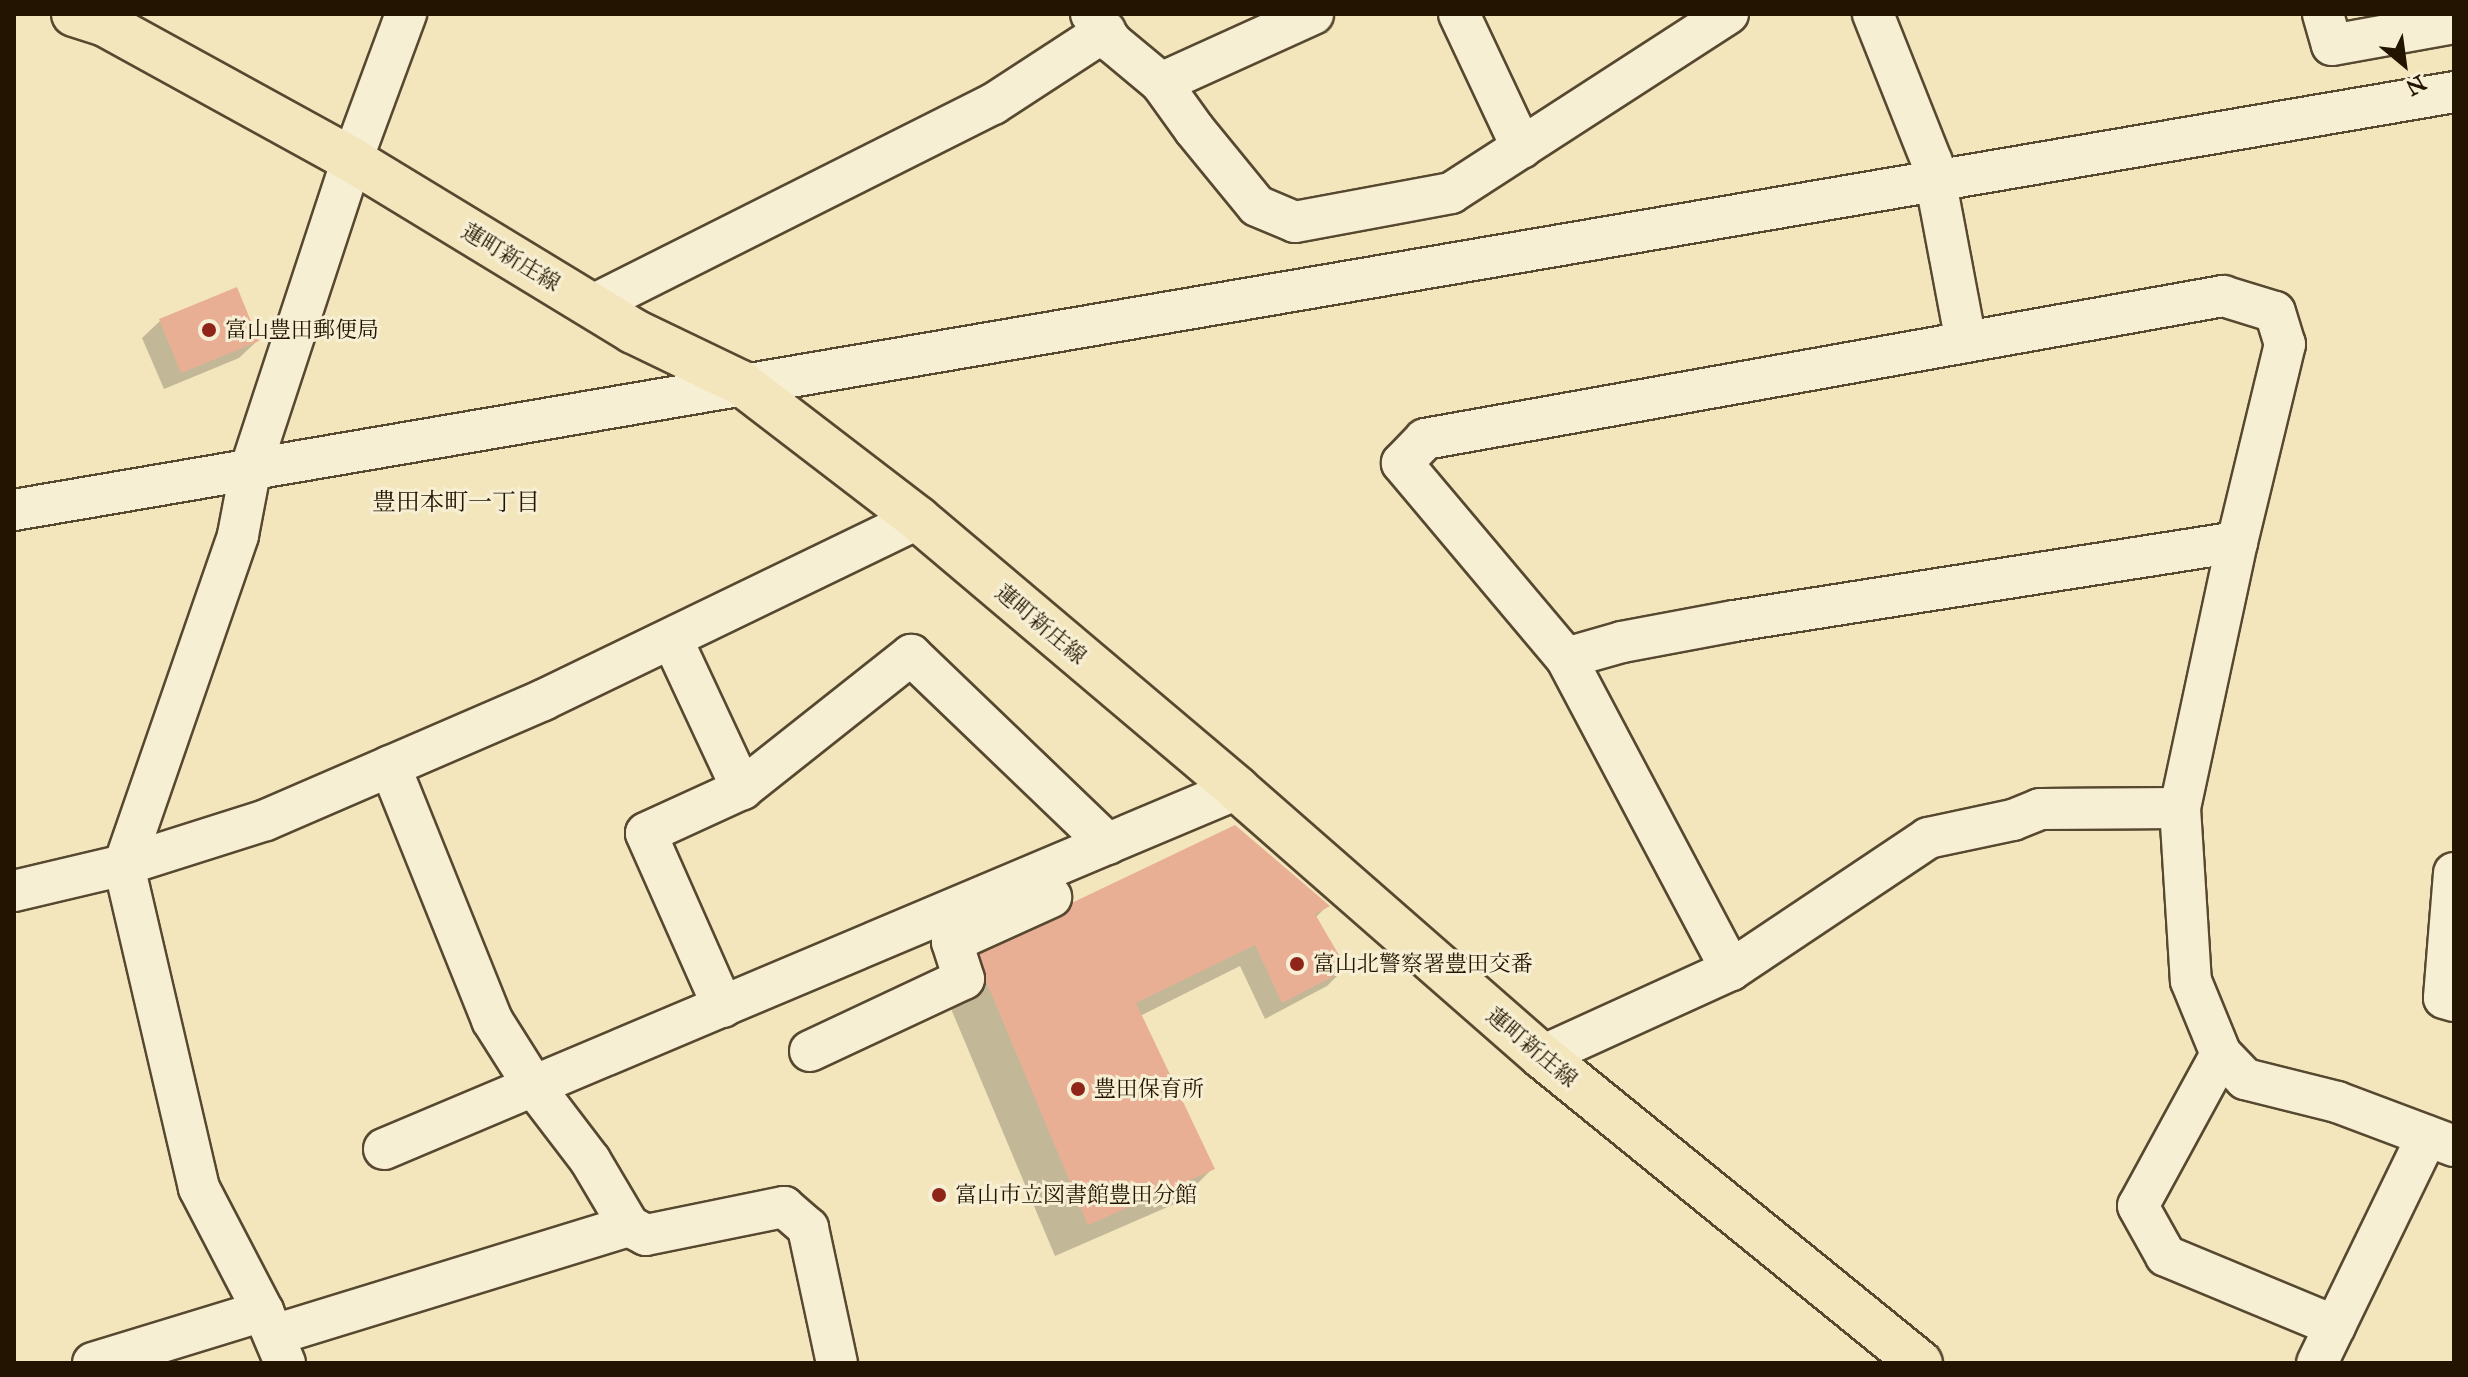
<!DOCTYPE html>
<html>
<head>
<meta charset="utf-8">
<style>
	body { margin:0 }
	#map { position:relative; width:2468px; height:1377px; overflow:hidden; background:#f3e6bd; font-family:"IM FELL Great Primer","Noto Serif JP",serif }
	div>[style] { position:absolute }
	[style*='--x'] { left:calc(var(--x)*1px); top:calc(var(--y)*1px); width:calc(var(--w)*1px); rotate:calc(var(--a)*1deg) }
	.shadow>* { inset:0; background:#0003 }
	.building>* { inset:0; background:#e9af94 }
	.roads { filter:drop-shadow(2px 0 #574830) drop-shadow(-2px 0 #574830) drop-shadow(0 2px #574830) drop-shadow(0 -2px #574830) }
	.minor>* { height:40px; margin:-20px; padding:0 20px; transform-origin:20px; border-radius:20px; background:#f7efd4 }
	.major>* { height:44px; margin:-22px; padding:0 22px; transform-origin:22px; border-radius:22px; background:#f3e6bd }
	.dots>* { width:22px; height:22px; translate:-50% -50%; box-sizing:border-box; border:4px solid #f7efd4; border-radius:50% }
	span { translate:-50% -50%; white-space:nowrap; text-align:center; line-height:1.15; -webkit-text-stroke:6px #f7efd4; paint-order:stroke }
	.street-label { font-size:22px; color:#231401 }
	.poi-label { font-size:22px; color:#231401 }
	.left { translate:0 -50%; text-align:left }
	.neighbourhood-label { font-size:24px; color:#231401 }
	.frame { position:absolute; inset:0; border:16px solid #231401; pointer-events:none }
	.north { position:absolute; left:2364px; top:24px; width:80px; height:80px; -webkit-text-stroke:6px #f7efd4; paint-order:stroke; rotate:151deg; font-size:22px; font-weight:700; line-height:32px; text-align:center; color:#231401 }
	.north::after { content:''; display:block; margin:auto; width:28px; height:36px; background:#231401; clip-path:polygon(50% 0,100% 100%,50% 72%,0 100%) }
</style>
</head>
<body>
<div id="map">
	<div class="shadow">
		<i style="clip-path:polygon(236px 290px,257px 341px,239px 358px,164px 389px,142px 338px,160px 321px)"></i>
		<i style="clip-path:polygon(1327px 906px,1315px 918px,1344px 969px,1327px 986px,1265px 1019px,1240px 966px,1140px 1016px,1213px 1168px,1179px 1202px,1055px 1256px,941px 985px,975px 952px)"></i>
	</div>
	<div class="building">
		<i style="clip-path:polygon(237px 287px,259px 341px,181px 373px,159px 319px)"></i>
		<i style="clip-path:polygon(1235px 825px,1330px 906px,1315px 914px,1347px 969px,1282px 1003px,1255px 945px,1136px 1003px,1215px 1169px,1088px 1225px,973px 950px)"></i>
	</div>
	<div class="roads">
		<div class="minor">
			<i style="--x:1091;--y:14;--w:36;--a:53"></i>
			<i style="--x:1113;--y:43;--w:62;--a:39.8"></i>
			<i style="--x:1161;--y:83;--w:57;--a:54.3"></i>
			<i style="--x:1194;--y:129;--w:99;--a:50.7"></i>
			<i style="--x:1257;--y:206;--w:41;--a:22.8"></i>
			<i style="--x:1295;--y:222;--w:159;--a:-10.5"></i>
			<i style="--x:1451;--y:193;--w:330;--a:-32.9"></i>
			<i style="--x:1459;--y:14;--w:148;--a:64.8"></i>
			<i style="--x:1873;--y:14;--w:159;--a:68.3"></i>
			<i style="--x:1932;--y:162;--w:183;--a:79.3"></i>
			<i style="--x:2323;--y:14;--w:32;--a:74"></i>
			<i style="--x:2332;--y:45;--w:124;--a:-10.2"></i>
			<i style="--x:1161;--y:83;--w:167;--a:-24.4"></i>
			<i style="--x:2223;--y:296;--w:54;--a:17.1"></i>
			<i style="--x:2275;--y:312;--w:34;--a:73"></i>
			<i style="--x:2285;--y:344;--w:204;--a:103.6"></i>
			<i style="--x:2237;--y:542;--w:509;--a:171.07"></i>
			<i style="--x:1734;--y:621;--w:114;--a:169.4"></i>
			<i style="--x:1622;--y:642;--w:58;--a:164.1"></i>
			<i style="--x:1566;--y:658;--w:255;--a:-130.1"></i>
			<i style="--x:1402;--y:463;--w:33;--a:-46"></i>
			<i style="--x:1425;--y:439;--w:811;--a:-10.16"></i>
			<i style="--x:591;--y:306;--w:450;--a:-26.7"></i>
			<i style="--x:993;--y:104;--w:134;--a:-33.1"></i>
			<i style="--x:14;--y:510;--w:2476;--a:-9.72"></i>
			<i style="--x:2237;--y:542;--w:272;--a:102.1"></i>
			<i style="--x:2180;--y:808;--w:173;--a:86.4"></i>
			<i style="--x:2191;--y:981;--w:79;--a:67.7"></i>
			<i style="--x:2221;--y:1054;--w:35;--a:46"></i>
			<i style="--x:2245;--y:1079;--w:95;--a:14"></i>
			<i style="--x:2337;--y:1102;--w:125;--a:20.6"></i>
			<i style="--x:672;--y:639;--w:166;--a:65"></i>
			<i style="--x:1566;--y:658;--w:353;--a:62.1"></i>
			<i style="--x:390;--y:766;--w:274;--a:68.1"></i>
			<i style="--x:492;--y:1020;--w:80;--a:57.7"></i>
			<i style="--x:535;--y:1088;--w:91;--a:52.6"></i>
			<i style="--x:590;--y:1160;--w:77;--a:59.4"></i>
			<i style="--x:629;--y:1226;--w:19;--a:28"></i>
			<i style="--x:646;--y:1235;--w:141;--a:-11.5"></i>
			<i style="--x:784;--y:1207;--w:32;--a:41"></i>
			<i style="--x:808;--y:1228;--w:138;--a:77.9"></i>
			<i style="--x:2454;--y:873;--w:125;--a:94.6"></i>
			<i style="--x:2444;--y:998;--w:10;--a:17"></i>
			<i style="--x:14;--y:891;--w:113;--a:-13.3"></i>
			<i style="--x:124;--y:865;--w:149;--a:-17.6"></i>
			<i style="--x:266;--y:820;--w:302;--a:-23.4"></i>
			<i style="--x:543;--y:700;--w:416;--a:-25.8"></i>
			<i style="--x:723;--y:1007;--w:190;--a:-113.9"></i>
			<i style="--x:646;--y:833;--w:106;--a:-24.6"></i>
			<i style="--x:742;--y:789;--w:216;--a:-38.4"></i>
			<i style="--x:911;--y:655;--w:273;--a:43.8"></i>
			<i style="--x:810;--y:1051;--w:170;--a:-25.1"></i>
			<i style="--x:964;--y:979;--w:39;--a:-108"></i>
			<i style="--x:952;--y:942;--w:109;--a:-24.4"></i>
			<i style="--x:2221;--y:1054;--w:173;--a:118.6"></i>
			<i style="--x:2138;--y:1206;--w:57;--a:60.8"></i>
			<i style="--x:2166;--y:1256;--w:183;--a:22.5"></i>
			<i style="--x:1542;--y:1056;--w:208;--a:-24.5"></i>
			<i style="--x:1731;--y:970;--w:237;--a:-33.8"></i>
			<i style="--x:1928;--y:838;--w:87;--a:-12"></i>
			<i style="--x:2013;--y:820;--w:29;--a:-22"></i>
			<i style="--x:2040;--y:809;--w:140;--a:-0.4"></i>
			<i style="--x:384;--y:1149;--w:926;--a:-22.88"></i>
			<i style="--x:274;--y:1335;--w:371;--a:-17.1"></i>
			<i style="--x:93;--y:1363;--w:178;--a:-17"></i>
			<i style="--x:285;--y:1363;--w:56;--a:-112.9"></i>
			<i style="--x:263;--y:1311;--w:139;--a:-117.5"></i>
			<i style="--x:199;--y:1188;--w:332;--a:-103.1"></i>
			<i style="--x:124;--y:865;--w:349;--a:-70.9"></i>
			<i style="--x:238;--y:535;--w:69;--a:-79.2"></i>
			<i style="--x:251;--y:467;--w:323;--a:-71.8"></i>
			<i style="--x:352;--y:160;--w:156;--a:-69.7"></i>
			<i style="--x:2317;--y:1363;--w:252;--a:-64.1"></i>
		</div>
		<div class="major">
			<i style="--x:74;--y:14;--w:33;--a:18"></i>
			<i style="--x:105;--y:24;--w:282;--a:28.8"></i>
			<i style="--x:352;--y:160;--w:329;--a:31.3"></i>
			<i style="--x:633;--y:331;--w:120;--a:25.7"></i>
			<i style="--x:741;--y:383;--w:223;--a:37.5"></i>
			<i style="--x:918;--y:519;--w:418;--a:40.2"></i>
			<i style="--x:1237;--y:789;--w:405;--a:41.2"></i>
			<i style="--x:1542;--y:1056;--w:487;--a:39.1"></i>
		</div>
	</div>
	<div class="dots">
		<i style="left:209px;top:330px;background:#8f2418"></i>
		<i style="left:1297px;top:964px;background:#8f2418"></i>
		<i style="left:1078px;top:1089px;background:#8f2418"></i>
		<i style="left:939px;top:1195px;background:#8f2418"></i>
	</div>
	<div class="street-label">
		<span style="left:511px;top:257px;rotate:31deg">蓮町新庄線</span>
		<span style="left:1041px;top:624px;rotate:40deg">蓮町新庄線</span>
		<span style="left:1532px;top:1047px;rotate:40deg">蓮町新庄線</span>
	</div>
	<div class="poi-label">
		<span class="left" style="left:225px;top:330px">富山豊田郵便局</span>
		<span class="left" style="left:1313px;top:964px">富山北警察署豊田交番</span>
		<span class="left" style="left:1094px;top:1089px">豊田保育所</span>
		<span class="left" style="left:955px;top:1195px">富山市立図書館豊田分館</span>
	</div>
	<div class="neighbourhood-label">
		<span style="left:456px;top:503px">豊田本町一丁目</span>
	</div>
	<div class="frame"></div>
	<div class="north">N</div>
</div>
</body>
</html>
